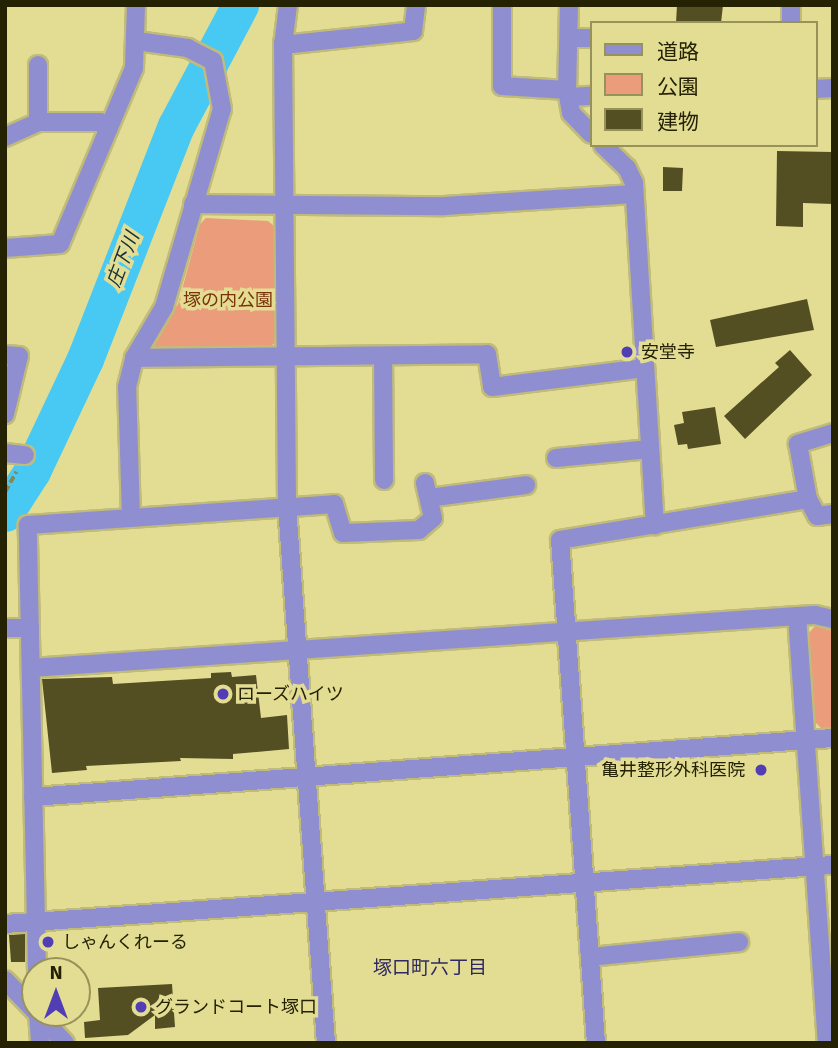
<!DOCTYPE html>
<html>
<head>
<meta charset="utf-8">
<style>
	body { margin:0 }
	#map { position:relative; width:838px; height:1048px; overflow:hidden; background:#e3dd94; font-family:Signika,"Noto Sans JP",sans-serif }
	div>[style] { position:absolute }
	[style*='--x'] { left:calc(var(--x)*1px); top:calc(var(--y)*1px); width:calc(var(--w)*1px); rotate:calc(var(--a)*1deg) }
	.green>* { inset:0; background:#eb9c7a }
	.river>* { height:37px; margin:-18.5px; padding:0 18.5px; transform-origin:18.5px; border-radius:18.5px; background:#48c9f4 }
	.building>* { inset:0; background:#534f23 }
	.path>* { height:3.5px; margin-top:-1.75px; transform-origin:0; background:repeating-linear-gradient(90deg,#8b8651 0 7px,transparent 0 10.5px) }
	.roads { filter:drop-shadow(2px 0 #c1bb7a) drop-shadow(-2px 0 #c1bb7a) drop-shadow(0 2px #c1bb7a) drop-shadow(0 -2px #c1bb7a) }
	.minor>* { height:18px; margin:-9px; padding:0 9px; transform-origin:9px; border-radius:9px; background:#8f8ed1 }
	.dots>* { width:19px; height:19px; translate:-50% -50%; box-sizing:border-box; border:4px solid #e3dd94; border-radius:50% }
	span { translate:-50% -50%; white-space:nowrap; text-align:center; line-height:1.15; -webkit-text-stroke:7px #e3dd94; paint-order:stroke }
	.park-label { font-size:18px; color:#7b320b }
	.poi-label { font-size:18px; color:#252204 }
	.left { translate:0 -50%; text-align:left }
	.right { translate:-100% -50%; text-align:right }
	.water-label { font-size:19px; color:#142f39; font-style:italic }
	.neighbourhood-label { font-size:19px; color:#2e2863 }
	.frame { position:absolute; inset:0; border:7px solid #252204; pointer-events:none }
	.legend { position:absolute; left:590px; top:21px; width:228px; height:126px; box-sizing:border-box; background:#e3dd94; border:2px solid #97925a; margin:0; padding:9px 12px; list-style:none; font-size:21px; color:#252204 }
	.legend li { display:flex; align-items:center; gap:14px; height:35px }
	.legend b { width:35px; border:2px solid #97925a }
	.north { position:absolute; left:21px; top:957px; width:70px; height:70px; box-sizing:border-box; background:#e3dd94; border:2px solid #97925a; border-radius:50%; rotate:0deg; font-size:19px; font-weight:700; line-height:28px; text-align:center; color:#252204 }
	.north::after { content:''; display:block; margin:auto; width:24px; height:32px; background:#513db4; clip-path:polygon(50% 0,100% 100%,50% 72%,0 100%) }
</style>
</head>
<body>
<div id="map">
	<div class="green">
		<i style="clip-path:polygon(206px 218px,268px 221px,274px 226px,276px 342px,267px 349px,147px 350px,178px 304px,200px 224px)"></i>
		<i style="clip-path:polygon(815px 626px,833px 631px,833px 728px,821px 728px,813px 720px,808px 634px)"></i>
	</div>
	<div class="river">
		<i style="--x:5;--y:513;--w:50;--a:-57.3"></i>
		<i style="--x:32;--y:471;--w:124;--a:-64.7"></i>
		<i style="--x:85;--y:359;--w:250;--a:-68.7"></i>
		<i style="--x:176;--y:126;--w:137;--a:-62.1"></i>
	</div>
	<div class="building">
		<i style="clip-path:polygon(677px 5px,723px 5px,721px 23px,676px 23px)"></i>
		<i style="clip-path:polygon(777px 151px,833px 152px,833px 204px,803px 203px,803px 227px,776px 226px)"></i>
		<i style="clip-path:polygon(663px 167px,683px 168px,682px 191px,663px 191px)"></i>
		<i style="clip-path:polygon(807px 299px,814px 330px,716px 347px,710px 320px)"></i>
		<i style="clip-path:polygon(790px 350px,812px 375px,745px 439px,724px 416px,779px 367px,775px 363px)"></i>
		<i style="clip-path:polygon(715px 407px,721px 444px,688px 449px,687px 444px,678px 445px,674px 425px,684px 423px,682px 412px)"></i>
		<i style="clip-path:polygon(231px 672px,232px 677px,256px 675px,261px 718px,287px 715px,289px 749px,233px 754px,233px 759px,180px 758px,181px 761px,86px 766px,87px 770px,52px 773px,42px 679px,112px 677px,113px 684px,211px 678px,211px 673px)"></i>
		<i style="clip-path:polygon(25px 934px,25px 962px,11px 962px,9px 935px)"></i>
		<i style="clip-path:polygon(172px 984px,175px 1027px,155px 1029px,155px 1015px,128px 1035px,85px 1038px,84px 1022px,100px 1020px,98px 988px)"></i>
	</div>
	<div class="path">
		<i style="--x:5;--y:492;--w:23;--a:-61"></i>
	</div>
	<div class="roads">
		<div class="minor">
			<i style="--x:288;--y:5;--w:38;--a:97"></i>
			<i style="--x:283;--y:43;--w:463;--a:89.5"></i>
			<i style="--x:287;--y:506;--w:538;--a:85.85"></i>
			<i style="--x:502;--y:5;--w:81;--a:90"></i>
			<i style="--x:502;--y:86;--w:65;--a:3.5"></i>
			<i style="--x:569;--y:5;--w:85;--a:91.3"></i>
			<i style="--x:567;--y:90;--w:23;--a:80"></i>
			<i style="--x:571;--y:113;--w:29;--a:46"></i>
			<i style="--x:791;--y:5;--w:18;--a:90"></i>
			<i style="--x:569;--y:38;--w:22;--a:0"></i>
			<i style="--x:283;--y:45;--w:131;--a:-6.1"></i>
			<i style="--x:413;--y:31;--w:26;--a:-83"></i>
			<i style="--x:38;--y:65;--w:57;--a:90"></i>
			<i style="--x:815;--y:89;--w:18;--a:-3"></i>
			<i style="--x:569;--y:97;--w:22;--a:-3"></i>
			<i style="--x:5;--y:137;--w:36;--a:-24"></i>
			<i style="--x:38;--y:122;--w:62;--a:0"></i>
			<i style="--x:100;--y:122;--w:11;--a:41"></i>
			<i style="--x:603;--y:145;--w:33;--a:44"></i>
			<i style="--x:627;--y:168;--w:17;--a:65"></i>
			<i style="--x:634;--y:183;--w:343;--a:86.5"></i>
			<i style="--x:193;--y:204;--w:251;--a:0.5"></i>
			<i style="--x:444;--y:206;--w:190;--a:-3.6"></i>
			<i style="--x:5;--y:248;--w:55;--a:-4.2"></i>
			<i style="--x:60;--y:244;--w:191;--a:-67.2"></i>
			<i style="--x:134;--y:68;--w:63;--a:-88.2"></i>
			<i style="--x:5;--y:355;--w:14;--a:4"></i>
			<i style="--x:19;--y:356;--w:60;--a:103.6"></i>
			<i style="--x:383;--y:356;--w:124;--a:89.5"></i>
			<i style="--x:134;--y:358;--w:353;--a:-0.6"></i>
			<i style="--x:487;--y:354;--w:33;--a:81"></i>
			<i style="--x:492;--y:387;--w:154;--a:-7.1"></i>
			<i style="--x:833;--y:433;--w:37;--a:163"></i>
			<i style="--x:798;--y:444;--w:56;--a:79.7"></i>
			<i style="--x:808;--y:499;--w:19;--a:62"></i>
			<i style="--x:817;--y:516;--w:16;--a:-7"></i>
			<i style="--x:5;--y:453;--w:20;--a:6"></i>
			<i style="--x:556;--y:458;--w:94;--a:-5.5"></i>
			<i style="--x:429;--y:498;--w:98;--a:-7.6"></i>
			<i style="--x:131;--y:518;--w:131;--a:-91.7"></i>
			<i style="--x:127;--y:387;--w:30;--a:-76"></i>
			<i style="--x:134;--y:358;--w:59;--a:-59.5"></i>
			<i style="--x:164;--y:307;--w:206;--a:-73.7"></i>
			<i style="--x:222;--y:109;--w:49;--a:-100.6"></i>
			<i style="--x:213;--y:61;--w:28;--a:-153"></i>
			<i style="--x:188;--y:48;--w:52;--a:-172.3"></i>
			<i style="--x:797;--y:616;--w:428;--a:86"></i>
			<i style="--x:5;--y:628;--w:25;--a:0"></i>
			<i style="--x:31;--y:668;--w:768;--a:-3.88"></i>
			<i style="--x:797;--y:616;--w:18;--a:-3"></i>
			<i style="--x:815;--y:615;--w:18;--a:13"></i>
			<i style="--x:33;--y:797;--w:802;--a:-4.22"></i>
			<i style="--x:5;--y:924;--w:830;--a:-4.08"></i>
			<i style="--x:590;--y:957;--w:150;--a:-5.7"></i>
			<i style="--x:37;--y:971;--w:446;--a:-91.2"></i>
			<i style="--x:28;--y:525;--w:307;--a:-3.9"></i>
			<i style="--x:334;--y:504;--w:30;--a:73"></i>
			<i style="--x:343;--y:533;--w:76;--a:-2.3"></i>
			<i style="--x:419;--y:530;--w:18;--a:-41"></i>
			<i style="--x:433;--y:518;--w:36;--a:-103"></i>
			<i style="--x:5;--y:980;--w:43;--a:45.9"></i>
			<i style="--x:37;--y:1013;--w:41;--a:47"></i>
			<i style="--x:38;--y:1013;--w:30;--a:86"></i>
			<i style="--x:596;--y:1043;--w:504;--a:-94.09"></i>
			<i style="--x:560;--y:540;--w:251;--a:-9.4"></i>
		</div>
	</div>
	<div class="dots">
		<i style="left:627px;top:352px;background:#513db4"></i>
		<i style="left:223px;top:694px;background:#513db4"></i>
		<i style="left:761px;top:770px;background:#513db4"></i>
		<i style="left:48px;top:942px;background:#513db4"></i>
		<i style="left:141px;top:1007px;background:#513db4"></i>
	</div>
	<div class="park-label">
		<span style="left:228px;top:300px">塚の内公園</span>
	</div>
	<div class="poi-label">
		<span class="left" style="left:641px;top:352px">安堂寺</span>
		<span class="left" style="left:237px;top:694px">ローズハイツ</span>
		<span class="right" style="left:745px;top:770px">亀井整形外科医院</span>
		<span class="left" style="left:62px;top:942px">しゃんくれーる</span>
		<span class="left" style="left:155px;top:1007px">グランドコート塚口</span>
	</div>
	<div class="water-label">
		<span style="left:124px;top:260px;rotate:-69deg">庄下川</span>
	</div>
	<div class="neighbourhood-label">
		<span style="left:430px;top:969px">塚口町六丁目</span>
	</div>
	<div class="frame"></div>
	<ul class="legend">
	<li><b style="height:9px;background:#8f8ed1"></b>道路</li>
	<li><b style="height:19px;background:#eb9c7a"></b>公園</li>
	<li><b style="height:19px;background:#534f23"></b>建物</li>
	</ul>
	<div class="north">N</div>
</div>
</body>
</html>
